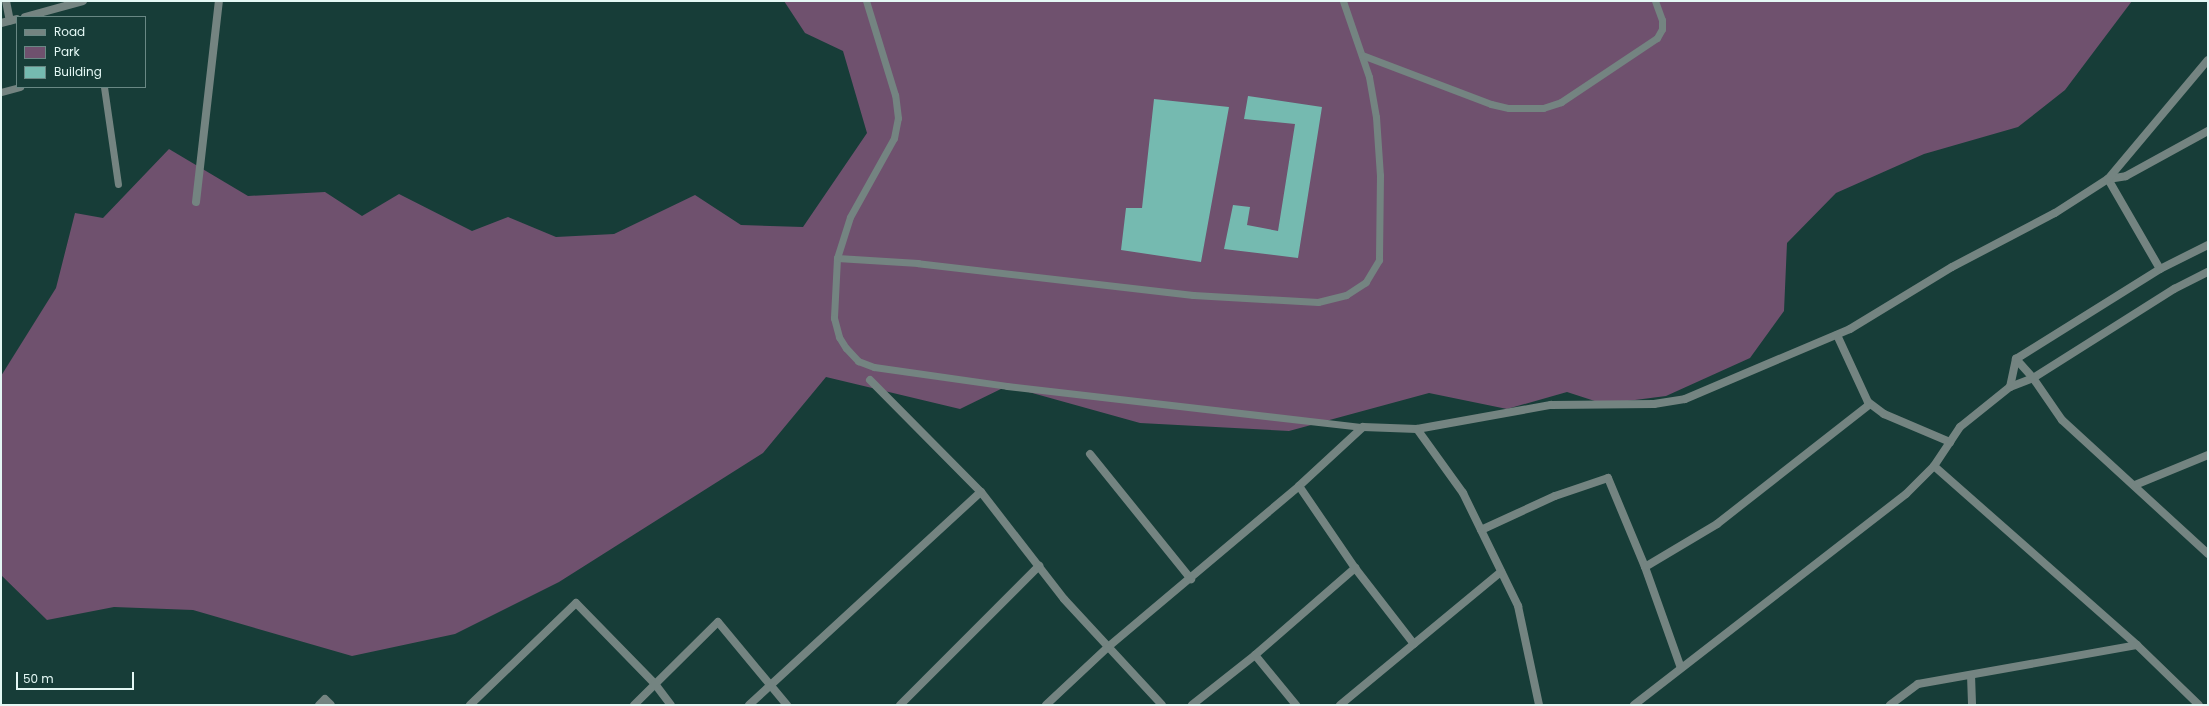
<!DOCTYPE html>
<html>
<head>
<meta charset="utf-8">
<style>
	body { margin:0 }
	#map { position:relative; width:2209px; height:706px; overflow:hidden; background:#173d38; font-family:Poppins,sans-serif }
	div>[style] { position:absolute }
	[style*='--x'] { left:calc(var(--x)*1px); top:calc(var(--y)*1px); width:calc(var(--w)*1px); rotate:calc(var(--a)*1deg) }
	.green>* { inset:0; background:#6f516e }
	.building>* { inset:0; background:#75bab0 }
	.service>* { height:7px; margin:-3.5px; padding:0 3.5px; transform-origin:3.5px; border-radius:3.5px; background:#748481 }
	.minor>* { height:8px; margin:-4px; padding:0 4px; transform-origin:4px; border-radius:4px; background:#748481 }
	.tertiary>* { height:8px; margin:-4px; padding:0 4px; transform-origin:4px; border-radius:4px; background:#748481 }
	span { translate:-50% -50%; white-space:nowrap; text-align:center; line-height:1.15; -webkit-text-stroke:4px #173d38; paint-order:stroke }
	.frame { position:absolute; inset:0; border:2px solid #e4f8f5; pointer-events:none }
	.legend { position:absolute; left:16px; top:16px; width:130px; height:72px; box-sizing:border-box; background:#173d38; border:1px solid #698884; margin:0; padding:5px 7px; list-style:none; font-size:12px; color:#e4f8f5 }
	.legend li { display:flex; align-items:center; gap:8px; height:20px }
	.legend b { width:20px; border:1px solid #698884 }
	.scale { position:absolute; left:16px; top:672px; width:118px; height:18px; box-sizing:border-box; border:2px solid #e4f8f5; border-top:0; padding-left:5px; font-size:12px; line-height:14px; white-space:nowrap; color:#e4f8f5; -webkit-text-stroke:3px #173d38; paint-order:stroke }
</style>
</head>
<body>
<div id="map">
	<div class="green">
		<i style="clip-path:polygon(784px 1px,2132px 1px,2065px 90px,2018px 127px,1924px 154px,1836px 193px,1787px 243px,1784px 311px,1750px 358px,1666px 396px,1604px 404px,1567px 392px,1507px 409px,1429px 393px,1289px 431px,1140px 423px,1007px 386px,960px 409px,826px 377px,763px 453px,559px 582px,455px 634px,352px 656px,193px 610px,114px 607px,47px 620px,1px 575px,1px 376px,56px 288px,75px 213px,103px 218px,169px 149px,248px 196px,325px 192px,362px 216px,399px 194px,472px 231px,508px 217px,556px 237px,614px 234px,695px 195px,741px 225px,803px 227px,867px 133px,843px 51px,805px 33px)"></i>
	</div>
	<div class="building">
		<i style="clip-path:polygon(1248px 96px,1322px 107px,1298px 258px,1224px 249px,1233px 205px,1250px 207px,1247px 225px,1278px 231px,1295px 124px,1244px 119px)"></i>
		<i style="clip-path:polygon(1154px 99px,1229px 107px,1201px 262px,1121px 250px,1126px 208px,1142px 208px)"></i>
	</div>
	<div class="service">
		<i style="--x:1343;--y:1;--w:80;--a:71.1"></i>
		<i style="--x:1369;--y:77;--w:41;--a:80.1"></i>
		<i style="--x:1376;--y:117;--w:58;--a:86.1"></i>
		<i style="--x:1380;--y:175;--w:85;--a:90.7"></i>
		<i style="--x:1379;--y:260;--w:26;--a:121"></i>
		<i style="--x:1366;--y:282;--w:24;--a:147"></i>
		<i style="--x:1346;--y:295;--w:29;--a:166"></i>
		<i style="--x:1318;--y:302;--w:125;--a:-176.8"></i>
		<i style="--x:1193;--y:295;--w:277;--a:-173.4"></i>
		<i style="--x:918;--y:263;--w:81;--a:-176.5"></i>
		<i style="--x:837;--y:258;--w:60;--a:92.9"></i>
		<i style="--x:834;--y:318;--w:20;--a:75"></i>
		<i style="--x:839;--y:337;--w:13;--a:58"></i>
		<i style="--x:846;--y:348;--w:18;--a:47"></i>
		<i style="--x:858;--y:361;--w:17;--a:21"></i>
		<i style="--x:874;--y:367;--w:134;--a:8.1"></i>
		<i style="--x:1007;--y:386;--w:358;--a:6.6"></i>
		<i style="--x:1362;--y:55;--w:138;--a:20.8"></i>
		<i style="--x:1491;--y:104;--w:18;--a:13"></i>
		<i style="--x:1509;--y:108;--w:34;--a:0"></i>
		<i style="--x:1543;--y:108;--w:19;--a:-18"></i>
		<i style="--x:1561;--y:102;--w:115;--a:-33.7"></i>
		<i style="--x:1657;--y:38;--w:10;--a:-61"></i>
		<i style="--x:1662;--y:29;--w:9;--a:-90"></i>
		<i style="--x:1662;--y:20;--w:20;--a:-110"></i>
		<i style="--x:104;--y:87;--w:98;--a:81.8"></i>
		<i style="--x:1;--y:92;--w:20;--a:-15"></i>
		<i style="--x:837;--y:258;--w:43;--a:-72.4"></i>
		<i style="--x:850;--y:217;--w:90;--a:-60.9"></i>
		<i style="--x:894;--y:138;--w:20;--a:-79"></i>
		<i style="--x:898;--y:118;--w:23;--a:-97"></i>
		<i style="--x:895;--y:95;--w:98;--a:-107.1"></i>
	</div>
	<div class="minor">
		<i style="--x:6;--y:1;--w:20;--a:79"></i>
		<i style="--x:25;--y:17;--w:60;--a:-15.4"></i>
		<i style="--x:1;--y:23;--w:16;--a:-14"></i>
		<i style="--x:196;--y:202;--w:202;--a:-83.5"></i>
		<i style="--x:2160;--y:269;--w:104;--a:-120"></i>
		<i style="--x:2108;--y:179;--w:18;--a:-9"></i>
		<i style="--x:2126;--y:176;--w:94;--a:-28.8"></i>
		<i style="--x:1837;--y:335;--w:74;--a:65.2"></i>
		<i style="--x:1868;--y:402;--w:20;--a:37"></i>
		<i style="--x:1884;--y:414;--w:72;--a:23"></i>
		<i style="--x:2016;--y:359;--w:25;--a:48"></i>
		<i style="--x:2033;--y:378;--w:51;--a:55.4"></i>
		<i style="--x:2062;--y:420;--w:198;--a:42.5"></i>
		<i style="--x:870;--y:380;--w:158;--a:45.3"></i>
		<i style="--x:981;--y:492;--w:135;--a:52.2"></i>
		<i style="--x:1064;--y:599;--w:144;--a:47.2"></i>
		<i style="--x:1417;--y:429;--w:136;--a:-10.2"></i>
		<i style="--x:1551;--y:405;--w:103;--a:-0.6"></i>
		<i style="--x:1654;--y:404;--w:31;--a:-9"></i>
		<i style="--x:1685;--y:399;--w:179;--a:-23"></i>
		<i style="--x:1850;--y:329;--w:119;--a:-31.3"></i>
		<i style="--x:1952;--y:267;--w:116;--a:-27.7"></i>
		<i style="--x:2055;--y:213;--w:63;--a:-32.7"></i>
		<i style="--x:2108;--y:179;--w:155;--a:-50"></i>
		<i style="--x:1090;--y:454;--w:161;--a:51.1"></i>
		<i style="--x:2135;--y:485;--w:79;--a:-22.3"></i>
		<i style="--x:1299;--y:486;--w:87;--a:-42.7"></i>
		<i style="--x:1363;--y:427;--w:54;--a:2.1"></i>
		<i style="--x:1417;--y:429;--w:79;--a:54.3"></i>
		<i style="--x:1463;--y:493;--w:126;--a:64"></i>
		<i style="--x:1518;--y:606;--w:101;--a:78"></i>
		<i style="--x:1481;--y:530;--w:81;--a:-24.7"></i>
		<i style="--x:1555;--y:496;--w:56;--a:-18.8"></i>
		<i style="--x:1608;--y:478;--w:96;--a:67.4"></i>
		<i style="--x:1645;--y:567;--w:107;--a:70.4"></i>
		<i style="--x:1645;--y:567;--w:84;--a:-30.8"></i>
		<i style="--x:1717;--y:524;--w:194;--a:-38.1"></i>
		<i style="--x:1255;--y:655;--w:133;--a:-41"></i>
		<i style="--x:1971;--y:675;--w:30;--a:88"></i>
		<i style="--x:319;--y:705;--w:8;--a:-45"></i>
		<i style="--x:325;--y:699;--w:8;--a:45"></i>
		<i style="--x:470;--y:705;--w:147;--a:-43.9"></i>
		<i style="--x:576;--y:603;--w:113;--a:45.7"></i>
		<i style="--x:655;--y:684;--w:26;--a:53"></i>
		<i style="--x:634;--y:705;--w:118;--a:-44.7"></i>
		<i style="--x:718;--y:622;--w:108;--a:50.3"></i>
		<i style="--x:749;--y:705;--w:315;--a:-42.6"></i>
		<i style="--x:900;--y:705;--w:197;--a:-45"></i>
		<i style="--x:1046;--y:705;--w:85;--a:-43.1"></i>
		<i style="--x:1108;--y:647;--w:250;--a:-40.1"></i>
		<i style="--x:1299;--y:486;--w:99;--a:55.7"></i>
		<i style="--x:1355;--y:568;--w:96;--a:52.2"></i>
		<i style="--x:1192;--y:705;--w:80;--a:-38.4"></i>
		<i style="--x:1255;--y:655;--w:65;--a:50.6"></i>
		<i style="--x:1340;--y:705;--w:209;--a:-39.6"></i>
		<i style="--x:1890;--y:705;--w:35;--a:-37"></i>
		<i style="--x:1918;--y:684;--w:222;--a:-10.1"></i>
	</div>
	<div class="tertiary">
		<i style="--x:2010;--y:387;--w:29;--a:-78"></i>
		<i style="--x:2016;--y:359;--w:170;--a:-32"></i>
		<i style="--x:2160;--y:269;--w:54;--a:-26.6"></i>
		<i style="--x:1934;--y:466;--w:271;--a:41.4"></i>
		<i style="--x:2137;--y:645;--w:86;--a:44.1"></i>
		<i style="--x:1634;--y:705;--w:344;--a:-37.8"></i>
		<i style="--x:1906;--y:494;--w:40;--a:-45"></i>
		<i style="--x:1934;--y:466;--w:47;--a:-56.3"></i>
		<i style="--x:1960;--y:427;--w:64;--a:-38.7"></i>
		<i style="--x:2010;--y:387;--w:25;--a:-21"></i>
		<i style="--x:2033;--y:378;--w:167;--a:-32.3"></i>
		<i style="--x:2174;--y:289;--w:38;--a:-27"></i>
	</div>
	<div class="frame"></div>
	<ul class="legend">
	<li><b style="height:5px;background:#748481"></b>Road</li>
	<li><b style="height:11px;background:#6f516e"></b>Park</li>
	<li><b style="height:11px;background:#75bab0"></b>Building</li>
	</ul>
	<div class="scale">50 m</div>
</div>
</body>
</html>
